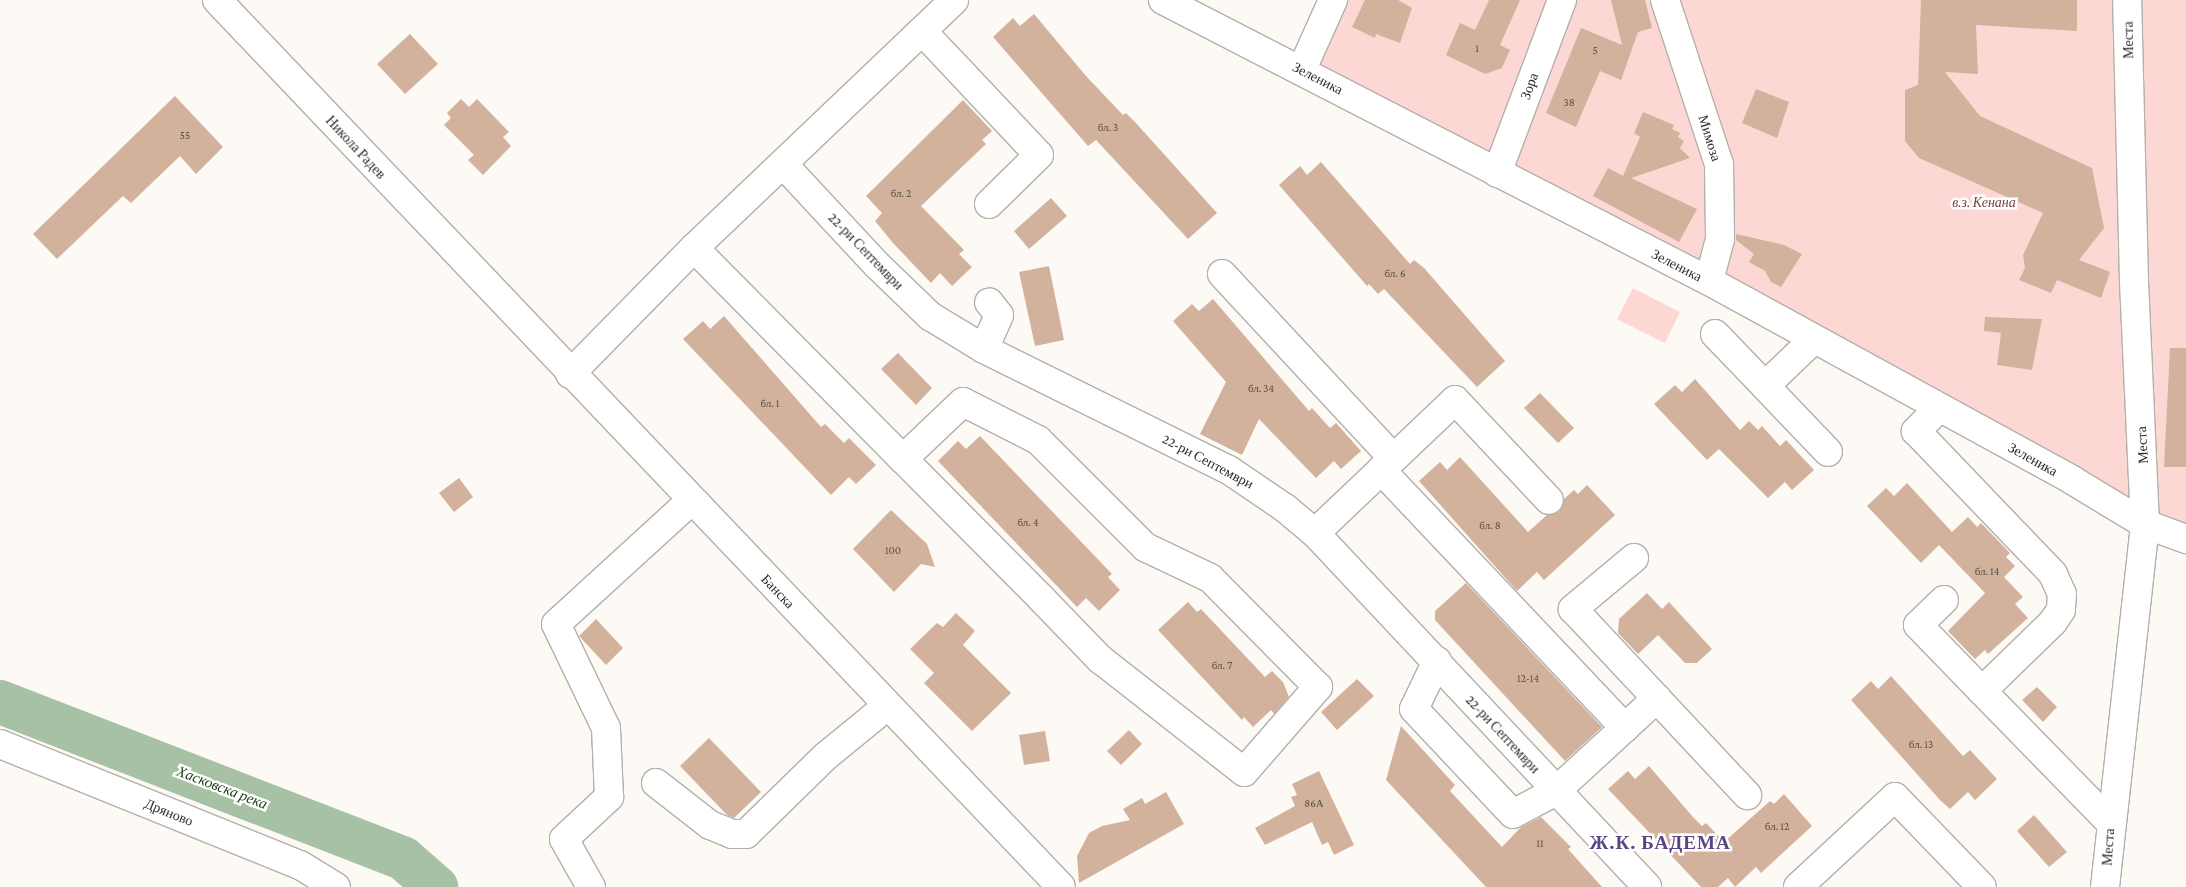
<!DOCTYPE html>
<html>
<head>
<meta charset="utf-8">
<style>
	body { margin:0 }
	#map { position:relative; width:2186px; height:887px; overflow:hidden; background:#fdfaf5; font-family:"Crimson Pro",serif }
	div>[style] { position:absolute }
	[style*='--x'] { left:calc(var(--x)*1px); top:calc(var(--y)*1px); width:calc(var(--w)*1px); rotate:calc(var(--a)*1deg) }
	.green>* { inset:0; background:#fdd7d3 }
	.river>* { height:44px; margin:-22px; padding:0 22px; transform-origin:22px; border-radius:22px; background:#a7c1a5 }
	.building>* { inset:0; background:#d2b29d }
	.roads { filter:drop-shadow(1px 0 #b3b0ac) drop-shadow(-1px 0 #b3b0ac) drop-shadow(0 1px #b3b0ac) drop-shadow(0 -1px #b3b0ac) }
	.minor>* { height:28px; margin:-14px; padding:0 14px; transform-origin:14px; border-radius:14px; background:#fff }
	span { translate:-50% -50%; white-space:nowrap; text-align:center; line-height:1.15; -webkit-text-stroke:5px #fff; paint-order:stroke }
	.number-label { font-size:11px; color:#564e47 }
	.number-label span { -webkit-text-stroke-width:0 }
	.street-label { font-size:14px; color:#2d2c2a }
	.park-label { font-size:14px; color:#7a433f; font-style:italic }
	.water-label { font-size:15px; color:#1a401a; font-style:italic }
	.district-label { font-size:19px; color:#594583; font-weight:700; letter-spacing:1px }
</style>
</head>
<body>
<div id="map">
	<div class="green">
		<i style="clip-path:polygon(1332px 0,2186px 0,2186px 538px,1302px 69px)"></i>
		<i style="clip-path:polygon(1633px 288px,1680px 312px,1665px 343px,1617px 319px)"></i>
	</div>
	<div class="river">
		<i style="--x:0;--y:702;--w:433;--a:21.2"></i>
		<i style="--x:404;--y:859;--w:43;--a:41.2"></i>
	</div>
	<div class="building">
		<i style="clip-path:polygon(1365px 0,1398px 0,1412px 8px,1400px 43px,1376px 34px,1375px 38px,1352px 27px)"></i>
		<i style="clip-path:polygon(1489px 0,1520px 0,1500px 45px,1510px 50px,1502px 68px,1485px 74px,1446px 55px,1460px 23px,1475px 30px)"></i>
		<i style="clip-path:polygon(1611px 0,1645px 0,1652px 28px,1638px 32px,1621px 80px,1600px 71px,1576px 127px,1546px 113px,1581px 28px,1622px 45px)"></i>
		<i style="clip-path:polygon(1921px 0,2077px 0,2077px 31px,1976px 25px,1978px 74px,1945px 72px,1980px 116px,2092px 168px,2104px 228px,2079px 260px,2110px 272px,2101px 298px,2057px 280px,2051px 293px,2019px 280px,2025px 268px,2023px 255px,2043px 213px,1919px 158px,1905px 141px,1905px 90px,1918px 85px)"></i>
		<i style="clip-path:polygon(1034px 14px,1086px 76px,1123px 115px,1126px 113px,1135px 122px,1217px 213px,1188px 239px,1096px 140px,1088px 146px,993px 37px,1013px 18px,1020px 26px)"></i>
		<i style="clip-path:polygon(410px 34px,438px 64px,405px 94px,377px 64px)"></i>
		<i style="clip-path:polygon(1756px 89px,1789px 102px,1777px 138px,1742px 123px)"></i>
		<i style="clip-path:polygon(175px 96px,223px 147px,196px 174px,180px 156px,131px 203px,123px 196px,57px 259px,33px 234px)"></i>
		<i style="clip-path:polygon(461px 99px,469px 107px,477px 99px,509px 132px,503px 137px,511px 146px,483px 175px,468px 160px,474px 155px,444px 125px,451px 118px,447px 113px)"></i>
		<i style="clip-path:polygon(963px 100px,992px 131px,982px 140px,986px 144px,921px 206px,964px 250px,959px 254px,972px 267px,952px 286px,940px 273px,931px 283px,893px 243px,875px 221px,882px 213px,866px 196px)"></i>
		<i style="clip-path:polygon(1643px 112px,1674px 125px,1672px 129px,1680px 133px,1678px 137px,1684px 141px,1680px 148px,1690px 158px,1631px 178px,1697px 209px,1679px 242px,1593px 196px,1608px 168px,1623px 176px,1640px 137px,1634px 133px)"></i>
		<i style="clip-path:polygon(1321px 162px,1410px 264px,1414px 260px,1424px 268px,1505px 361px,1477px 387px,1384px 289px,1378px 294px,1369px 284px,1367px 286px,1279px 185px,1300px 166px,1307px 175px)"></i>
		<i style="clip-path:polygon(1051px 198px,1067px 216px,1029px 249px,1014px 231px)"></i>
		<i style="clip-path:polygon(1736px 234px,1784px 245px,1802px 254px,1781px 287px,1771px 282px,1765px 271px,1749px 262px,1754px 254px,1736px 240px)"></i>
		<i style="clip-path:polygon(1049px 266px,1064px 340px,1035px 346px,1019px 272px)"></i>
		<i style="clip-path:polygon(1213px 299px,1309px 411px,1312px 408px,1330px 428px,1336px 423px,1361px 451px,1341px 469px,1334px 461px,1316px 478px,1259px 419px,1242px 455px,1200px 434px,1226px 382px,1173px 321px,1192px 304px,1199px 311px)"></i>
		<i style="clip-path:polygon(724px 316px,821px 427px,825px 424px,844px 443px,849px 438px,876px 465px,856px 484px,849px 477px,831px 495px,683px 339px,703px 321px,710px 329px)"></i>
		<i style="clip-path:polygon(1985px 317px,2042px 319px,2032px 370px,1997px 365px,2001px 333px,1984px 331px)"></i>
		<i style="clip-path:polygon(2170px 348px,2186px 348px,2186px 467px,2164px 467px)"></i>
		<i style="clip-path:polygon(898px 353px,932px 388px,916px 405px,881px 369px)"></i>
		<i style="clip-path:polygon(1695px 379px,1740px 430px,1749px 421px,1758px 430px,1762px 426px,1780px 446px,1786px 440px,1814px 470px,1792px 490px,1785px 482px,1768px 498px,1719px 449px,1707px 460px,1654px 404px,1675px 385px,1682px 392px)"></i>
		<i style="clip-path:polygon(1540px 393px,1574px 428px,1558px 443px,1524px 408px)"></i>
		<i style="clip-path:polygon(980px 436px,1112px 574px,1108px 577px,1120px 590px,1099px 611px,1086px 598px,1077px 607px,938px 461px,958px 441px,966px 449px)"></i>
		<i style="clip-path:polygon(1460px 457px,1528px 532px,1547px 515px,1559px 512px,1564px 499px,1574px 490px,1578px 494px,1587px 485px,1615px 515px,1544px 580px,1537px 572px,1517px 591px,1419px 481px,1440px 462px,1447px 470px)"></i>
		<i style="clip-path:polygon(459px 478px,473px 497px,454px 512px,439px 493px)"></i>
		<i style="clip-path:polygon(1907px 483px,1952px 532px,1968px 517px,1977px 527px,1981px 523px,2010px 553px,2006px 557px,2015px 566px,2004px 577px,2023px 597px,2015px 604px,2028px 618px,1988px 654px,1985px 650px,1975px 659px,1948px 631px,1985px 593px,1939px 545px,1921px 563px,1867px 506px,1886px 488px,1894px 496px)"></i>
		<i style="clip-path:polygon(891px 510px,927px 544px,935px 567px,921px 564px,894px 592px,853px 549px)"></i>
		<i style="clip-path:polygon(1466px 583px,1602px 727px,1565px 761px,1435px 620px,1435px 611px)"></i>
		<i style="clip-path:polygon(1647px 593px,1662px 609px,1669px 602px,1712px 649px,1697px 663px,1685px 663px,1658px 635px,1638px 654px,1618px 633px,1619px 619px)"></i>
		<i style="clip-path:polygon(1188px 602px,1197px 612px,1201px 609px,1265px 677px,1272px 671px,1283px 682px,1289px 697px,1274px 714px,1271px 710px,1253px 727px,1244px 717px,1242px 720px,1158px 630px)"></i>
		<i style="clip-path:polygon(956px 613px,975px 631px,963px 645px,1011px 693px,972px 731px,924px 683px,934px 673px,910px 649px,937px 623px,943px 627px)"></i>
		<i style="clip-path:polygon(596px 619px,623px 648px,606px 665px,579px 636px)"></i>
		<i style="clip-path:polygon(1891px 676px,1963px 756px,1970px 750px,1997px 779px,1975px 800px,1968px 792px,1950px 809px,1940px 800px,1851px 700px,1871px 681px,1878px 689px)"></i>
		<i style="clip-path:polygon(1357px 679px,1374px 696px,1337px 730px,1321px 712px)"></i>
		<i style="clip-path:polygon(2037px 687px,2057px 707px,2043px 722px,2022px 700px)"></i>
		<i style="clip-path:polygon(1401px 726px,1455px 785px,1450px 791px,1502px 847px,1521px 827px,1541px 817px,1571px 847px,1568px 849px,1602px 887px,1486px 887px,1386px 780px)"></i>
		<i style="clip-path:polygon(1129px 730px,1142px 744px,1121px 765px,1107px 751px)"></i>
		<i style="clip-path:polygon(1045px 731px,1050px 761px,1024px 765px,1019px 735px)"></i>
		<i style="clip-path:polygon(709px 738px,761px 792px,734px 818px,727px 815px,680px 766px)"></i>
		<i style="clip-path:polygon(1649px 766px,1693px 817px,1702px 826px,1706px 823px,1724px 842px,1770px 801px,1774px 804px,1784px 794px,1812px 826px,1761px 873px,1756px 867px,1735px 887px,1728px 878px,1718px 887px,1701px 887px,1608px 789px,1628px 771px,1635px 779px)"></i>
		<i style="clip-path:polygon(1319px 771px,1354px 845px,1334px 855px,1328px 842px,1322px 845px,1312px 822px,1265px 845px,1255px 828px,1295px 806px,1291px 797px,1297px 795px,1292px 784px)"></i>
		<i style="clip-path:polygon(1166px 792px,1184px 824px,1079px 883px,1077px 856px,1089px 833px,1102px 826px,1130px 820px,1123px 809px,1142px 798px,1145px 804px)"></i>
		<i style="clip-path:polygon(2034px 815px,2067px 852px,2049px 867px,2017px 831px)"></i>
	</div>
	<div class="roads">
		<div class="minor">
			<i style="--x:217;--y:0;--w:1224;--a:46.42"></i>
			<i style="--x:1163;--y:0;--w:614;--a:27.23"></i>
			<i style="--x:1709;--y:281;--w:414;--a:28.7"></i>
			<i style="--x:2072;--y:480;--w:85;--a:31.1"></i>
			<i style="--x:2145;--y:524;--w:44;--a:20.1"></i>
			<i style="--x:1665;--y:0;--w:173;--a:71.8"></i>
			<i style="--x:1719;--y:164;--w:75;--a:89.2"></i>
			<i style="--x:1720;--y:239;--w:43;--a:104.7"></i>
			<i style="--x:922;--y:31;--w:170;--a:46.7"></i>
			<i style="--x:1039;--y:155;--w:70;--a:135.6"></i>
			<i style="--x:1302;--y:69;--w:76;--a:-65.8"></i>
			<i style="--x:783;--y:164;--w:138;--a:47.1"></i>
			<i style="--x:877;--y:265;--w:74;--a:43.9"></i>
			<i style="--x:930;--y:316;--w:63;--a:31.4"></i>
			<i style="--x:984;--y:349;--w:273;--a:26.3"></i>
			<i style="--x:1229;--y:470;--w:68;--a:34.2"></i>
			<i style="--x:1285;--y:508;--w:39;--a:40"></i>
			<i style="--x:1315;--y:533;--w:485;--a:46.8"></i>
			<i style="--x:1497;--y:173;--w:185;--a:-69.4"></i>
			<i style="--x:694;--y:248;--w:297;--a:45.3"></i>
			<i style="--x:903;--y:459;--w:196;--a:45.2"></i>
			<i style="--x:1041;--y:598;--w:85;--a:46"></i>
			<i style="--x:1100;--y:659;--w:183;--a:38.1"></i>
			<i style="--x:1244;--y:772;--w:113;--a:-49"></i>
			<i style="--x:1318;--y:687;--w:153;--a:-134.7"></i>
			<i style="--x:1210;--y:578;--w:72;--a:-154.5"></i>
			<i style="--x:1145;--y:547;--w:151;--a:-135"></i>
			<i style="--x:1038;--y:440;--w:84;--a:-153.1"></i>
			<i style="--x:963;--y:402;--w:83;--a:136.5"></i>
			<i style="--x:1222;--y:274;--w:251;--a:47.1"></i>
			<i style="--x:1715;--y:334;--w:72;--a:46.1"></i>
			<i style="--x:1813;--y:340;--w:66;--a:136.2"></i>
			<i style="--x:1765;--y:386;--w:91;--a:46.3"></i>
			<i style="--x:984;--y:349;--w:37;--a:-66"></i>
			<i style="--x:999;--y:315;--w:16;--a:-128"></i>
			<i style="--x:570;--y:374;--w:177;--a:-45.5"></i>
			<i style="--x:694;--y:248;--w:359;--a:-43.6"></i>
			<i style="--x:1939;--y:408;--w:33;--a:135"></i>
			<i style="--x:1916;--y:431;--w:198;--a:46.2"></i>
			<i style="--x:2053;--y:574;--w:22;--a:66"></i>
			<i style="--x:2062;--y:594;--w:16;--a:94"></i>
			<i style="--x:2061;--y:610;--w:14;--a:124"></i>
			<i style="--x:2053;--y:622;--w:99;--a:135.8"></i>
			<i style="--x:1982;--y:691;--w:92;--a:-134.1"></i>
			<i style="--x:1918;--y:625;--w:36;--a:-44"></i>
			<i style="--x:1381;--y:470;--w:355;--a:46.6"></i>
			<i style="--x:1315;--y:533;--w:193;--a:-43.5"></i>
			<i style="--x:1455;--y:400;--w:137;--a:46.8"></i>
			<i style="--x:1634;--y:558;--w:80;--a:140.1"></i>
			<i style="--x:1573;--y:609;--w:255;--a:46.9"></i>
			<i style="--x:1437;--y:661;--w:53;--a:115.6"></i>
			<i style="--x:1414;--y:709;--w:144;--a:46.7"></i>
			<i style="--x:1513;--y:814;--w:49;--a:-28.1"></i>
			<i style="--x:1556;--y:791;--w:137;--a:-42.6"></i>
			<i style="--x:1982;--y:691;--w:183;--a:45.7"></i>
			<i style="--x:0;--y:744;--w:323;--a:22"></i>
			<i style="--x:300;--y:865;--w:42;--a:31.4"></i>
			<i style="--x:656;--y:783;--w:68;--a:37.9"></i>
			<i style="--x:710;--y:825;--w:24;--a:22"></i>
			<i style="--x:732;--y:834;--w:14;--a:0"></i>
			<i style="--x:746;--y:834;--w:112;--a:-44.3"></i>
			<i style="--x:826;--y:756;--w:79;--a:-39.3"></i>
			<i style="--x:591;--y:887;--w:55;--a:-119.4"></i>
			<i style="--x:564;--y:839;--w:62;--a:-43"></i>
			<i style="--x:609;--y:797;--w:69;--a:-92.5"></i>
			<i style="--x:606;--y:728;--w:115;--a:-115.7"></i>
			<i style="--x:556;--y:624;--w:184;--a:-42.4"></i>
			<i style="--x:1798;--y:887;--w:132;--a:-42.9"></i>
			<i style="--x:1895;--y:797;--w:125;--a:46"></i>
			<i style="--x:2105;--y:887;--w:365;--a:-83.7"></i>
			<i style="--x:2145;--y:524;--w:243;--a:-92.6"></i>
			<i style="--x:2134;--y:281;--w:281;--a:-91.4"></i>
		</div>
	</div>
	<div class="number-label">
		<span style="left:1477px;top:48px">1</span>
		<span style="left:1595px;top:50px">5</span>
		<span style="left:1569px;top:102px">38</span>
		<span style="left:1108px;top:127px">бл. 3</span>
		<span style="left:185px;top:135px">55</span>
		<span style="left:901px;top:193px">бл. 2</span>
		<span style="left:1395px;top:273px">бл. 6</span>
		<span style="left:1261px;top:388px">бл. 34</span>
		<span style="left:770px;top:403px">бл. 1</span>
		<span style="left:1028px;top:522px">бл. 4</span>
		<span style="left:1490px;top:525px">бл. 8</span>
		<span style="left:893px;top:550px">100</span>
		<span style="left:1987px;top:571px">бл. 14</span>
		<span style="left:1222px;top:665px">бл. 7</span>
		<span style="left:1528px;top:678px">12-14</span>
		<span style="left:1921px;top:744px">бл. 13</span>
		<span style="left:1314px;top:803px">86А</span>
		<span style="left:1777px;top:826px">бл. 12</span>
		<span style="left:1540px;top:843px">11</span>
	</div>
	<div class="street-label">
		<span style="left:2128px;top:40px;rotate:-91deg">Места</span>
		<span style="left:1318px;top:78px;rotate:27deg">Зеленика</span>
		<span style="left:1529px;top:86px;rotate:-70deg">Зора</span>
		<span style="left:1710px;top:138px;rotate:73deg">Мимоза</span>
		<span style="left:356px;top:147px;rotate:47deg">Никола Радев</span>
		<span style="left:866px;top:251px;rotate:46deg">22-ри Септември</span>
		<span style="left:1677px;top:265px;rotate:27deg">Зеленика</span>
		<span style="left:2142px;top:445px;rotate:-93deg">Места</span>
		<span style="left:2033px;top:459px;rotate:29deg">Зеленика</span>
		<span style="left:1208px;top:461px;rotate:28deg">22-ри Септември</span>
		<span style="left:778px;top:591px;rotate:46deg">Банска</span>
		<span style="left:1503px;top:734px;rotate:47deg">22-ри Септември</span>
		<span style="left:169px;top:812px;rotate:22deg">Дряново</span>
		<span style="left:2108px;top:847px;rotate:-86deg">Места</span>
	</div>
	<div class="park-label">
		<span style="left:1984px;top:202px">в.з. Кенана</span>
	</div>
	<div class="water-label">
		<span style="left:222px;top:788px;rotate:21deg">Хасковска река</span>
	</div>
	<div class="district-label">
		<span style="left:1660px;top:843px">Ж.К. БАДЕМА</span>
	</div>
</div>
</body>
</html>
